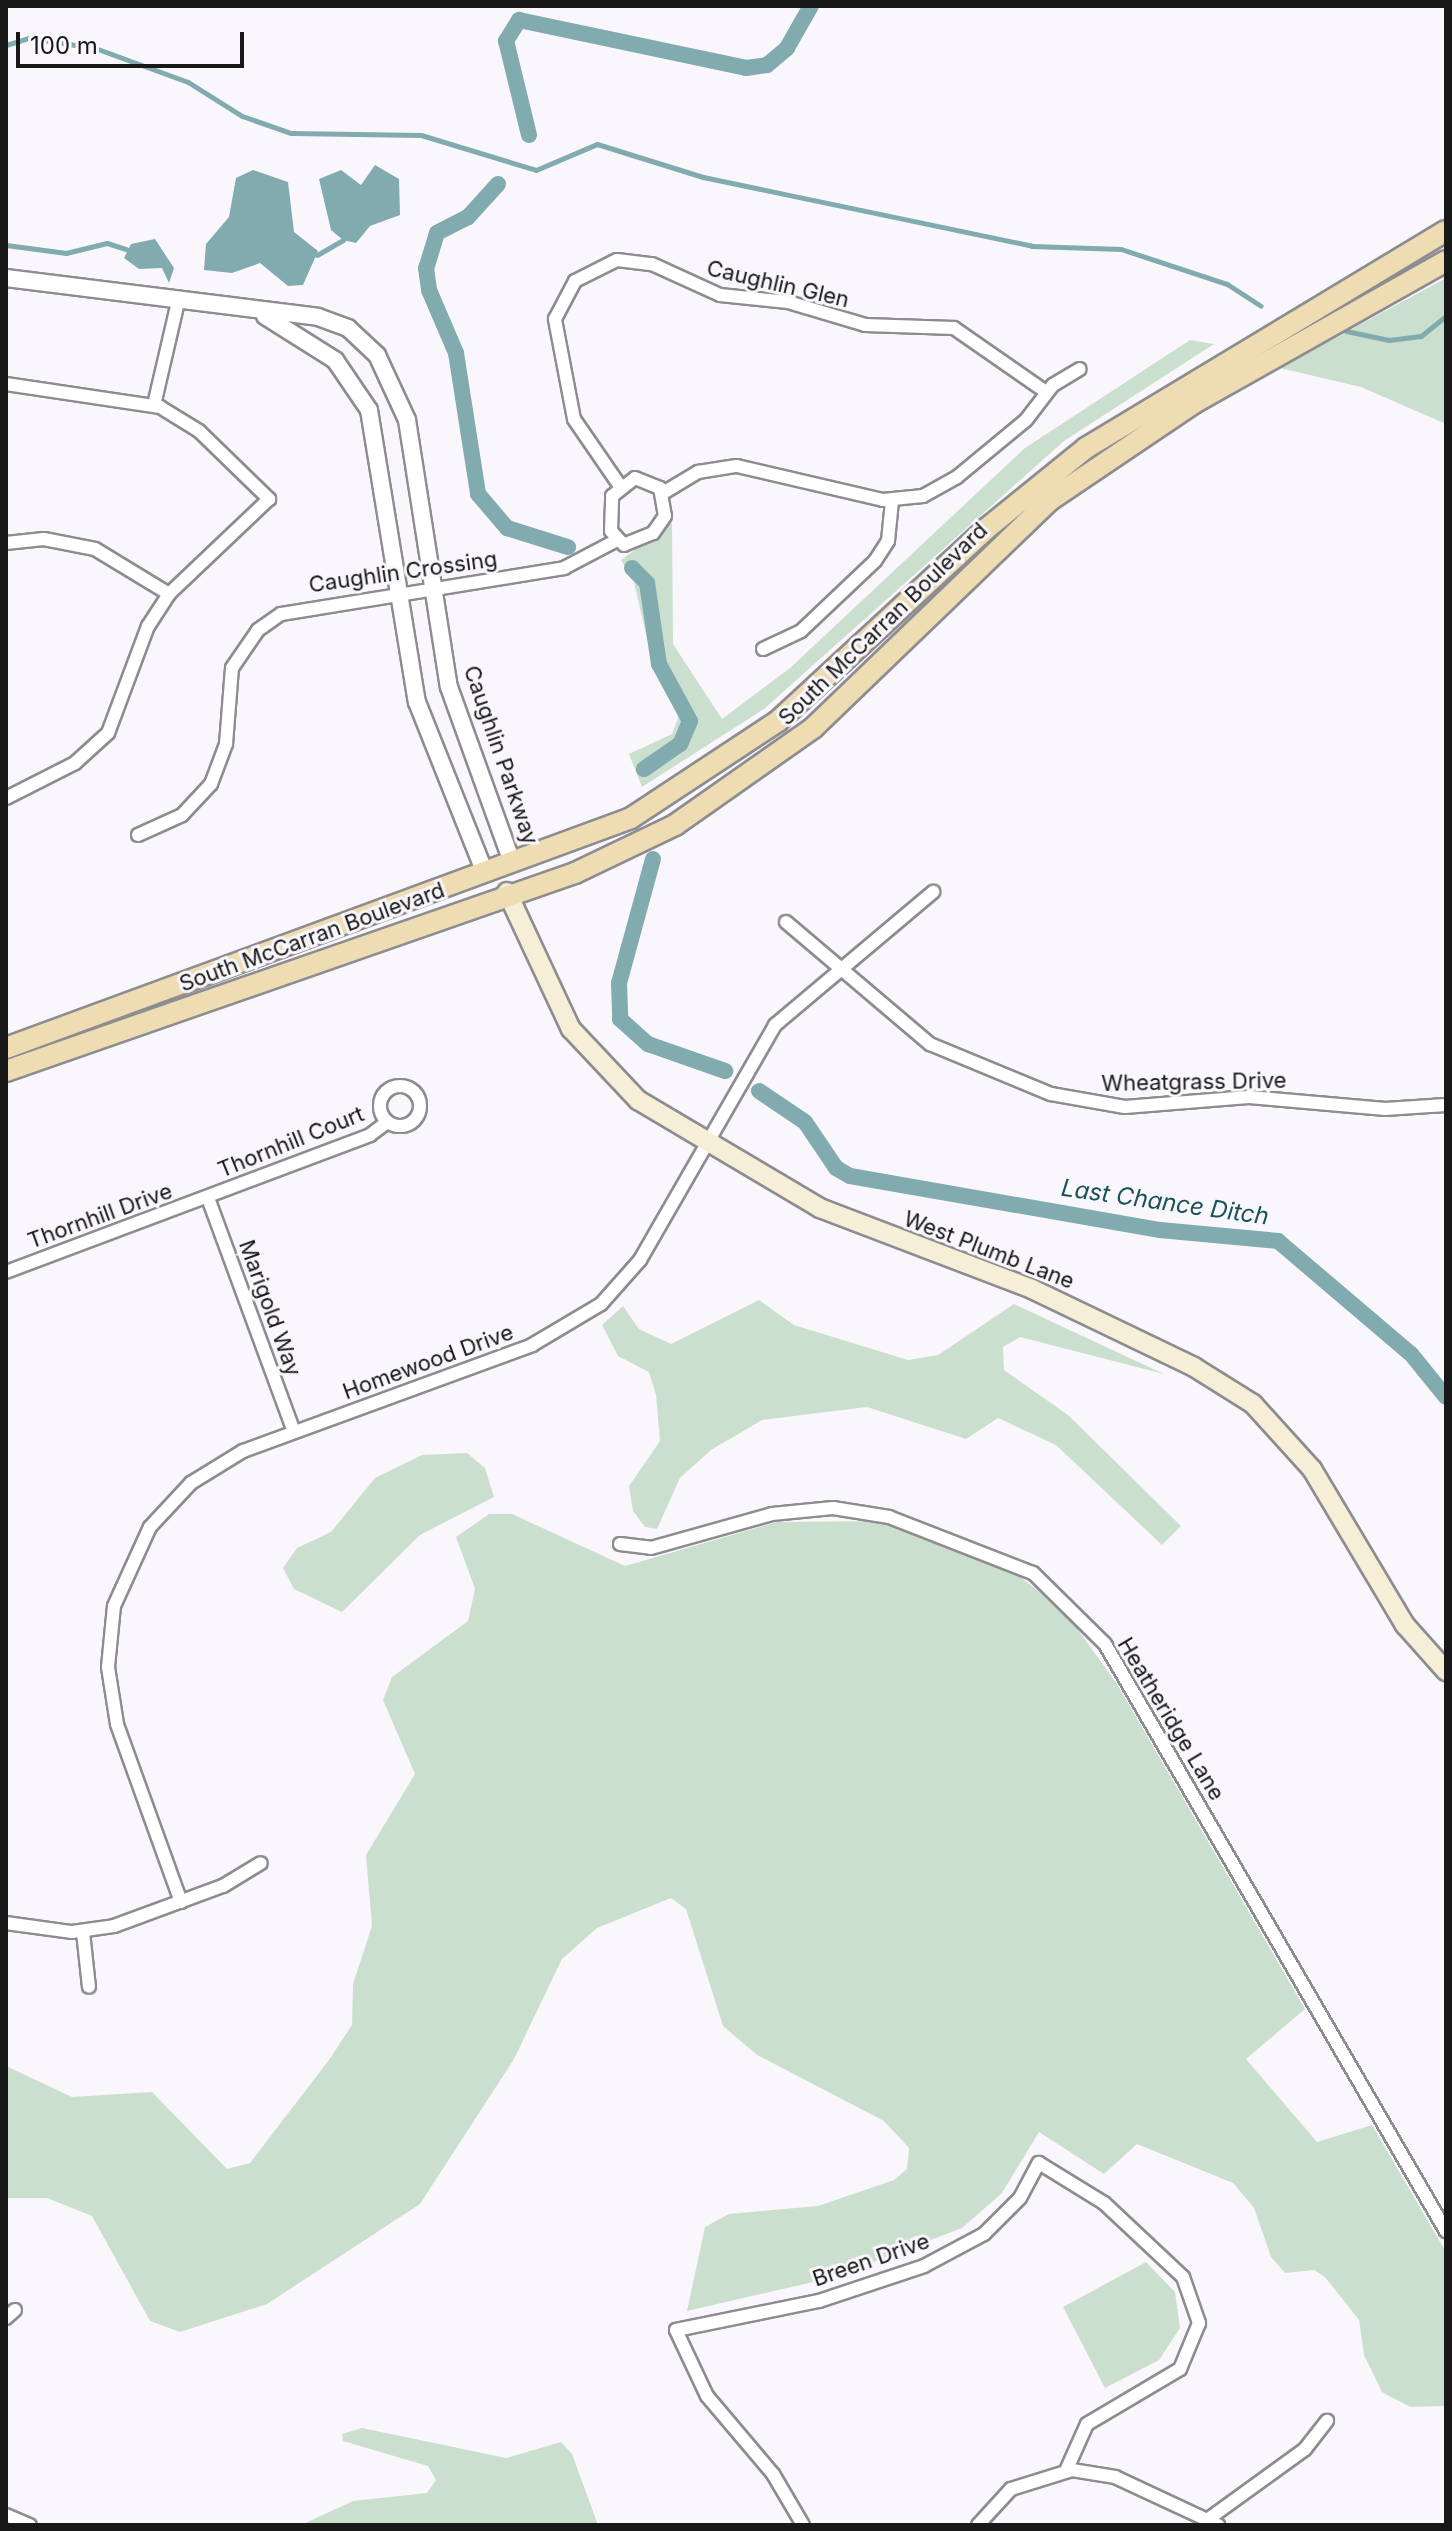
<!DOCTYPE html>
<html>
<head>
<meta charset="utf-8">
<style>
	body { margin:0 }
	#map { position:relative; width:1452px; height:2531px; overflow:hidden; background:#f9f7fc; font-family:Inter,sans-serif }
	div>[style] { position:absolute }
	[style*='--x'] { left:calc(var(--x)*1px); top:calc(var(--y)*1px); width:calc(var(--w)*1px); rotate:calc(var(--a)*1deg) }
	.green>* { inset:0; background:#cbdfcf }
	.water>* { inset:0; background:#81abae }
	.stream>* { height:5px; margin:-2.5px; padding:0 2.5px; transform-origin:2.5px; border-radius:2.5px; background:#81abae }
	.canal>* { height:16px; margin:-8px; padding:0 8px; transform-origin:8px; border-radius:8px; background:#81abae }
	.roads { filter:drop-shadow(2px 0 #8d8c91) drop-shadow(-2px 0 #8d8c91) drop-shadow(0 2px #8d8c91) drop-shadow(0 -2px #8d8c91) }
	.minor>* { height:12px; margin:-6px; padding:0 6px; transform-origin:6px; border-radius:6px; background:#fff }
	.minor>.ring { margin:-6px; padding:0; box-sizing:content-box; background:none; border:12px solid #fff; border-radius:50% }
	.tertiary>* { height:16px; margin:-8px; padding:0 8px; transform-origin:8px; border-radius:8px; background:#fff }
	.secondary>* { height:18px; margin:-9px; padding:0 9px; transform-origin:9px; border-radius:9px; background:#f7eed8 }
	.primary>* { height:20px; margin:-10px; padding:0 10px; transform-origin:10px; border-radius:10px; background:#eedcb2 }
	span { translate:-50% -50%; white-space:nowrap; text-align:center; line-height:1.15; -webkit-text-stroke:6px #f9f7fc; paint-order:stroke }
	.street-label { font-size:22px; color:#181819 }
	.water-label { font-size:24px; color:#165257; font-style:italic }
	.frame { position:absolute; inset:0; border:8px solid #181819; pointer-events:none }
	.scale { position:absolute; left:16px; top:32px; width:228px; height:36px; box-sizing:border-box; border:4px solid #181819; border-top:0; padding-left:10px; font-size:24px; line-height:28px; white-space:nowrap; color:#181819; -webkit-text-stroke:6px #f9f7fc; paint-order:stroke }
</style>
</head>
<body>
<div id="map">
	<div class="green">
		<i style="clip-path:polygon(1446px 278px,1446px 424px,1361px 387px,1280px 368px)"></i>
		<i style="clip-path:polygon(1190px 340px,1214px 344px,1064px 441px,764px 709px,642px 787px,629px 754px,672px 734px,680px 713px,653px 665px,634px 582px,621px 560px,672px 523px,673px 644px,722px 719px,790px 668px,1025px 448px)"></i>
		<i style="clip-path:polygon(759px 1300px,794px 1325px,908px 1360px,938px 1355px,1014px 1304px,1164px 1374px,1020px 1337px,1003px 1347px,1004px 1370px,1068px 1415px,1181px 1526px,1162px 1545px,1056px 1445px,998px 1418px,966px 1439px,867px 1407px,762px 1420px,711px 1450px,680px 1478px,657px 1529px,645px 1527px,633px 1511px,629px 1486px,660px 1441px,656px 1395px,649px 1372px,618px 1356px,602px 1325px,623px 1306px,639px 1329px,671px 1344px)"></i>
		<i style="clip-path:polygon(467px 1453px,485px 1468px,494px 1497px,420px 1535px,342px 1612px,294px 1589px,283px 1568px,297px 1548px,331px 1532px,375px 1478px,422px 1455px)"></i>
		<i style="clip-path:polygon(489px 1514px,512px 1514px,625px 1566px,777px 1522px,878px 1521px,1008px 1568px,1036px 1589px,1076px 1627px,1117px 1684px,1305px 2009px,1246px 2059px,1317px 2142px,1372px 2125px,1446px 2252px,1446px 2406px,1410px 2407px,1382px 2392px,1364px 2355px,1359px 2320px,1325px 2277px,1314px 2270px,1285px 2273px,1271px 2257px,1254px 2208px,1233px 2183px,1137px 2144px,1104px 2174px,1039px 2132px,1002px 2193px,962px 2228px,835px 2277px,687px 2311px,705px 2227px,729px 2214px,818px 2206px,894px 2180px,907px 2169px,909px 2148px,884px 2121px,757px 2055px,723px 2026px,686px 1909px,671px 1898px,597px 1928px,562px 1959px,514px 2059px,420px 2204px,267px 2304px,180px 2332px,150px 2321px,92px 2216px,47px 2198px,6px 2198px,6px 2066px,72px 2097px,152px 2092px,227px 2169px,250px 2163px,329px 2060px,352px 2025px,353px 1984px,372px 1926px,366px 1855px,415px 1774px,383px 1700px,392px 1677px,468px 1621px,475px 1589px,456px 1537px)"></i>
		<i style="clip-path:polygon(1146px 2262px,1175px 2292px,1180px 2328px,1159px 2360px,1105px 2388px,1063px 2307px)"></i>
		<i style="clip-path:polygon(362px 2428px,506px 2458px,561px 2442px,572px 2454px,598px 2525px,301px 2525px,353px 2501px,427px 2493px,436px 2480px,428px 2466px,343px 2441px,342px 2434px)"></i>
	</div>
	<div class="water">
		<i style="clip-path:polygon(375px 165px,399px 179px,400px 215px,370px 226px,356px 243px,343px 240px,331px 230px,319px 179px,341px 170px,361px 185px)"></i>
		<i style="clip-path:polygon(253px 170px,288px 182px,294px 232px,318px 251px,303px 285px,288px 286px,260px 263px,232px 273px,204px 270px,206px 244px,229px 217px,236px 178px)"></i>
		<i style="clip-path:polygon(155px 239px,174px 268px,169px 283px,162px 268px,139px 269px,124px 258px,131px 244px)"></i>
	</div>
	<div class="stream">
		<i style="--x:6;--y:45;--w:24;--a:-17"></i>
		<i style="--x:29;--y:38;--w:67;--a:8.6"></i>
		<i style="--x:95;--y:48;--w:99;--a:20.1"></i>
		<i style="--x:188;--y:82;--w:64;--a:32.2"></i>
		<i style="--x:242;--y:116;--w:52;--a:19.1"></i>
		<i style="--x:291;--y:133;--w:130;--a:0.9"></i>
		<i style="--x:421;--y:135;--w:120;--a:16.9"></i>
		<i style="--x:536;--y:170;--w:66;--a:-23.1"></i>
		<i style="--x:597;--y:144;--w:111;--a:17.3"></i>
		<i style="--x:703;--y:177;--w:336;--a:11.8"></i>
		<i style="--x:1032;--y:246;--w:89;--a:1.9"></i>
		<i style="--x:1121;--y:249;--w:112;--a:18.3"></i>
		<i style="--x:1227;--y:284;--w:40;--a:32.9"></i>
		<i style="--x:6;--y:245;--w:61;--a:7.6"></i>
		<i style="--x:66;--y:253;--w:42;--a:-13.7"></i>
		<i style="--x:107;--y:243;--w:20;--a:18"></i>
		<i style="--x:317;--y:255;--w:30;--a:-30"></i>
		<i style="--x:1346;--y:331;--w:44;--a:11.8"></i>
		<i style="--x:1389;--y:340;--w:32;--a:-7"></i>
		<i style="--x:1421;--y:336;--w:32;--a:-39"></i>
	</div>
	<div class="canal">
		<i style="--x:529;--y:135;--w:97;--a:-103.7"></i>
		<i style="--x:506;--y:41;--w:25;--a:-58"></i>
		<i style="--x:519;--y:20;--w:232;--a:11.9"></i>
		<i style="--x:746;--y:68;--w:21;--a:-8"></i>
		<i style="--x:767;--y:65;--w:26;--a:-40"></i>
		<i style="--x:787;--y:48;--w:48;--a:-60.3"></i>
		<i style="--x:498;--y:184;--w:45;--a:132.3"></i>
		<i style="--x:468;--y:217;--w:35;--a:153"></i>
		<i style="--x:437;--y:233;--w:37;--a:107"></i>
		<i style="--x:426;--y:268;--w:22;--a:82"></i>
		<i style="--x:429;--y:290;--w:69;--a:66.8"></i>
		<i style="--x:456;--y:353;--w:143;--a:81.1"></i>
		<i style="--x:478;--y:494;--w:45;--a:49.5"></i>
		<i style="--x:507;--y:528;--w:64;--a:17.3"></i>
		<i style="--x:632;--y:568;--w:21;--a:45"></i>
		<i style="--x:647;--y:583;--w:82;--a:81.6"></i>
		<i style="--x:659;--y:664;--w:65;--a:61.5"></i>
		<i style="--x:690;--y:721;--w:25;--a:113"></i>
		<i style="--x:680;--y:744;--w:44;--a:145.2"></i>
		<i style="--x:653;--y:859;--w:129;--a:105.3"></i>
		<i style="--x:619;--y:983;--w:36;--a:88"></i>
		<i style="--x:620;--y:1019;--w:38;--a:42"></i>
		<i style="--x:648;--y:1044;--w:82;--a:19.3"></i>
		<i style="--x:759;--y:1091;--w:55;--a:34"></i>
		<i style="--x:805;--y:1122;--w:55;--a:56"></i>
		<i style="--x:836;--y:1168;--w:16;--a:30"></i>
		<i style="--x:850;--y:1176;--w:315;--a:9.9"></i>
		<i style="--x:1160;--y:1230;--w:119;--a:5.3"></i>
		<i style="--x:1278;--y:1241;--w:175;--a:40.4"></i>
		<i style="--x:1411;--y:1354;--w:55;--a:50.9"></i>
	</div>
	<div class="roads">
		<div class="minor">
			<i style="--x:6;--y:384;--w:156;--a:8.5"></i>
			<i style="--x:160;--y:407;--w:46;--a:31.6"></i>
			<i style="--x:199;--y:431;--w:98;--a:44.2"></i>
			<i style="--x:269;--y:499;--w:138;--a:136.5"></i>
			<i style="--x:169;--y:594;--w:38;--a:123"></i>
			<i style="--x:148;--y:626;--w:114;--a:110.5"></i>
			<i style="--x:108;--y:733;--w:45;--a:137.7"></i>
			<i style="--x:75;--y:763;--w:77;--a:153.1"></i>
			<i style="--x:154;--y:405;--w:106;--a:-76.9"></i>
			<i style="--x:635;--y:478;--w:27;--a:22"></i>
			<i style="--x:660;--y:488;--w:28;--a:80"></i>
			<i style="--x:665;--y:516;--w:21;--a:125"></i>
			<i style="--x:653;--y:533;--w:31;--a:158"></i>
			<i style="--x:624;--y:545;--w:19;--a:-133"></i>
			<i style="--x:611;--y:531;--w:35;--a:-88"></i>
			<i style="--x:612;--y:496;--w:29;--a:-38"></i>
			<i style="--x:620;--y:486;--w:81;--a:-124.5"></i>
			<i style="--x:574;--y:419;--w:102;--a:-100.8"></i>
			<i style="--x:555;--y:319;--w:43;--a:-62.2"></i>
			<i style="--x:575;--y:281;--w:47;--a:-26.6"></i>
			<i style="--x:617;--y:260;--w:35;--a:7"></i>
			<i style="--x:652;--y:264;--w:75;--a:24.5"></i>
			<i style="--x:720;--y:295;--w:68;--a:5.9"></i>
			<i style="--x:788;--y:302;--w:80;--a:16.6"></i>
			<i style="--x:865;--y:325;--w:89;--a:1.9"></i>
			<i style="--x:954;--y:328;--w:112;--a:34.8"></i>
			<i style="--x:663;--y:493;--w:41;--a:-31"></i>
			<i style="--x:698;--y:472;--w:39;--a:-9"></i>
			<i style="--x:737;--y:466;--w:150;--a:13.1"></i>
			<i style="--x:883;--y:500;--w:40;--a:-5.7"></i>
			<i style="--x:923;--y:496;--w:39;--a:-29"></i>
			<i style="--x:957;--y:477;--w:89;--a:-39.6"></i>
			<i style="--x:1026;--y:420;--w:44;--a:-52.4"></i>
			<i style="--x:1053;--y:385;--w:31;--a:-31"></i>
			<i style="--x:6;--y:543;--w:38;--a:-6"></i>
			<i style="--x:44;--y:539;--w:52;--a:11.1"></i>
			<i style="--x:95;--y:549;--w:87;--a:31.3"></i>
			<i style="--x:763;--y:649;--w:42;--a:-25.3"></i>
			<i style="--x:801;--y:631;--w:102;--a:-43.4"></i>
			<i style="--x:875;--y:561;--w:24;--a:-57"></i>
			<i style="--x:888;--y:541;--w:40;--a:-84.3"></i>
			<i style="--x:138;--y:835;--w:48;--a:-24.4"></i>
			<i style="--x:182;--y:815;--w:42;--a:-46.9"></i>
			<i style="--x:211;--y:784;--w:43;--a:-69.4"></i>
			<i style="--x:226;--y:744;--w:76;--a:-85.5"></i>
			<i style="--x:232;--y:668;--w:46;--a:-55.6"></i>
			<i style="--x:258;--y:630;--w:28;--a:-35"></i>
			<i style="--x:281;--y:614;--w:287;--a:-9.2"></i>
			<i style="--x:564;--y:568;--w:60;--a:-27.8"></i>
			<i style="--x:786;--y:922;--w:189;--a:40.3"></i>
			<i style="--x:930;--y:1044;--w:131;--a:22.5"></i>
			<i style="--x:1051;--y:1094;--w:75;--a:10"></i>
			<i style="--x:1125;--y:1107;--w:124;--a:-4.6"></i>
			<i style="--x:1249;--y:1097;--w:137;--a:5"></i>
			<i style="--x:1385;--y:1109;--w:61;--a:-3.8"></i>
			<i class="ring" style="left:380px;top:1086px;width:28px;height:28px"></i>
			<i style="--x:208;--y:1198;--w:249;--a:69.8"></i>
			<i style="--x:6;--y:1272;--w:389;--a:-20.6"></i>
			<i style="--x:370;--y:1135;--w:21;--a:-37"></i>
			<i style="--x:620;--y:1544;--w:31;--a:7"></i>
			<i style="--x:651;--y:1548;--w:126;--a:-15.7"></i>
			<i style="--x:772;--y:1514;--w:61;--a:-5.6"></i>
			<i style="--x:833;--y:1508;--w:57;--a:9.1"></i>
			<i style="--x:889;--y:1517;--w:155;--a:21.3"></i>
			<i style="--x:1033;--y:1573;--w:101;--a:44.6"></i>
			<i style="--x:1105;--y:1644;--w:679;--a:59.85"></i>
			<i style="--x:181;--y:1902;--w:189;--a:-109.8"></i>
			<i style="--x:117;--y:1724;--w:58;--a:-99"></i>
			<i style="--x:108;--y:1667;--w:61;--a:-84.4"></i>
			<i style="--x:114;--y:1606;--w:87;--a:-65.5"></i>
			<i style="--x:150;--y:1527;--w:60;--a:-47"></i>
			<i style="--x:191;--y:1483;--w:61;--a:-31.6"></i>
			<i style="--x:243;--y:1451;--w:308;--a:-20.1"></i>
			<i style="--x:532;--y:1345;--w:80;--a:-30.7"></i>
			<i style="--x:601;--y:1304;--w:59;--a:-48.4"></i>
			<i style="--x:640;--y:1260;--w:271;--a:-60.1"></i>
			<i style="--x:775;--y:1025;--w:207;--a:-40.1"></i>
			<i style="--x:6;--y:1923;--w:67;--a:7.8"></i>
			<i style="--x:72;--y:1932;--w:42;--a:-8.1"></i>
			<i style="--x:114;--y:1926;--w:116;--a:-20.2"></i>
			<i style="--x:223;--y:1886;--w:44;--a:-31.2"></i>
			<i style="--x:83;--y:1932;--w:55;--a:83.8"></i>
			<i style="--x:6;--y:2318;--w:12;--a:-42"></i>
			<i style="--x:6;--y:2515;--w:26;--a:23"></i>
			<i style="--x:1207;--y:2520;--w:121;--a:-35.9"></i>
			<i style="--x:1305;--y:2449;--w:36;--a:-52"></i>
			<i style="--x:803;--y:2525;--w:59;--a:-120.5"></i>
			<i style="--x:773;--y:2474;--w:102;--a:-130.2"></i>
			<i style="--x:707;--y:2396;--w:73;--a:-115.2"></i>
			<i style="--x:676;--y:2330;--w:146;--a:-11.5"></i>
			<i style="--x:819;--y:2301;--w:111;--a:-18.4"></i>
			<i style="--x:924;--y:2266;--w:68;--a:-28.1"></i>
			<i style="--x:984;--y:2234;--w:51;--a:-45"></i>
			<i style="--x:1020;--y:2198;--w:40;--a:-62"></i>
			<i style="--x:1039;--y:2163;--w:76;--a:31.6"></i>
			<i style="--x:1104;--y:2203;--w:108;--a:43.1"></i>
			<i style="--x:1183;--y:2277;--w:49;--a:70.8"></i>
			<i style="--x:1199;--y:2323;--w:50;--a:112.4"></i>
			<i style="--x:1180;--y:2369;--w:108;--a:149.4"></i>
			<i style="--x:1087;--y:2424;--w:51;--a:114.1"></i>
			<i style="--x:978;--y:2525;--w:49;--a:-47.5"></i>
			<i style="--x:1011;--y:2489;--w:64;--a:-17.3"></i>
			<i style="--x:1072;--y:2470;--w:44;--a:9.2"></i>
			<i style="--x:1115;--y:2477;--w:114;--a:25"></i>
		</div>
		<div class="tertiary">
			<i style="--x:6;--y:278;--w:314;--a:7.1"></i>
			<i style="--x:318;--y:317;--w:32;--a:20"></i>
			<i style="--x:348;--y:328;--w:40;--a:43"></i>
			<i style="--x:377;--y:355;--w:72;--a:65.2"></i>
			<i style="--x:407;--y:420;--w:270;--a:81.1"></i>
			<i style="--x:449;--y:687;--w:183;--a:70.2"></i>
			<i style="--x:265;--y:316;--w:83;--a:32.2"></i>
			<i style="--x:335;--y:360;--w:60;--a:55.8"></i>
			<i style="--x:369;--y:410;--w:296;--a:80.7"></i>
			<i style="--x:417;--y:702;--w:181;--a:68.3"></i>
		</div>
		<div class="secondary">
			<i style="--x:507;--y:892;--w:151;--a:65"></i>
			<i style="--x:571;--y:1029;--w:98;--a:46.7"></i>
			<i style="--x:638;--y:1100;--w:212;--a:30.7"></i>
			<i style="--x:820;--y:1208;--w:227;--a:20.9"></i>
			<i style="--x:1032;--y:1289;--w:180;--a:25.7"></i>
			<i style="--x:1194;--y:1367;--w:70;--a:32.1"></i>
			<i style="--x:1253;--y:1404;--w:88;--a:47.8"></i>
			<i style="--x:1312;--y:1469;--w:182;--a:59.2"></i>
			<i style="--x:1405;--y:1625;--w:62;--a:48.3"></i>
		</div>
		<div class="primary">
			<i style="--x:6;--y:1048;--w:666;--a:-20.2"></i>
			<i style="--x:631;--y:818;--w:176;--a:-33.4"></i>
			<i style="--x:778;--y:721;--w:283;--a:-42.7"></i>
			<i style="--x:986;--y:529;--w:129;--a:-39"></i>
			<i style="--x:1086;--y:448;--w:420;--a:-31.1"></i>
			<i style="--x:6;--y:1071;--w:602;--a:-19.19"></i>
			<i style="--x:575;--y:873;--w:111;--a:-25.6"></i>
			<i style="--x:675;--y:825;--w:169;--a:-35.1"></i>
			<i style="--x:813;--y:728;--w:329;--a:-43.9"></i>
			<i style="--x:1050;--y:500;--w:174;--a:-34"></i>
			<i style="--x:1194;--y:403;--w:289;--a:-29.4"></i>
		</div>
	</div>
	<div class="street-label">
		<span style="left:778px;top:284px;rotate:13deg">Caughlin Glen</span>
		<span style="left:403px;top:572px;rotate:-8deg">Caughlin Crossing</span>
		<span style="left:883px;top:624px;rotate:-44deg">South McCarran Boulevard</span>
		<span style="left:501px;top:755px;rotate:71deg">Caughlin Parkway</span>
		<span style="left:312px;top:937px;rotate:-20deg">South McCarran Boulevard</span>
		<span style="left:1194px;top:1082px;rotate:-1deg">Wheatgrass Drive</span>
		<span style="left:291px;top:1142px;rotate:-22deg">Thornhill Court</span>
		<span style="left:100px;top:1216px;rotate:-20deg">Thornhill Drive</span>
		<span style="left:989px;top:1250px;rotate:21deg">West Plumb Lane</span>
		<span style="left:270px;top:1308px;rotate:70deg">Marigold Way</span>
		<span style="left:428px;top:1362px;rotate:-20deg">Homewood Drive</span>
		<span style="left:1171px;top:1719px;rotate:59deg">Heatheridge Lane</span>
		<span style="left:871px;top:2260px;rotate:-19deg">Breen Drive</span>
	</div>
	<div class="water-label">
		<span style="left:1165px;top:1202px;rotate:8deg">Last Chance Ditch</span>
	</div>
	<div class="frame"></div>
	<div class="scale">100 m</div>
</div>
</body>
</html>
